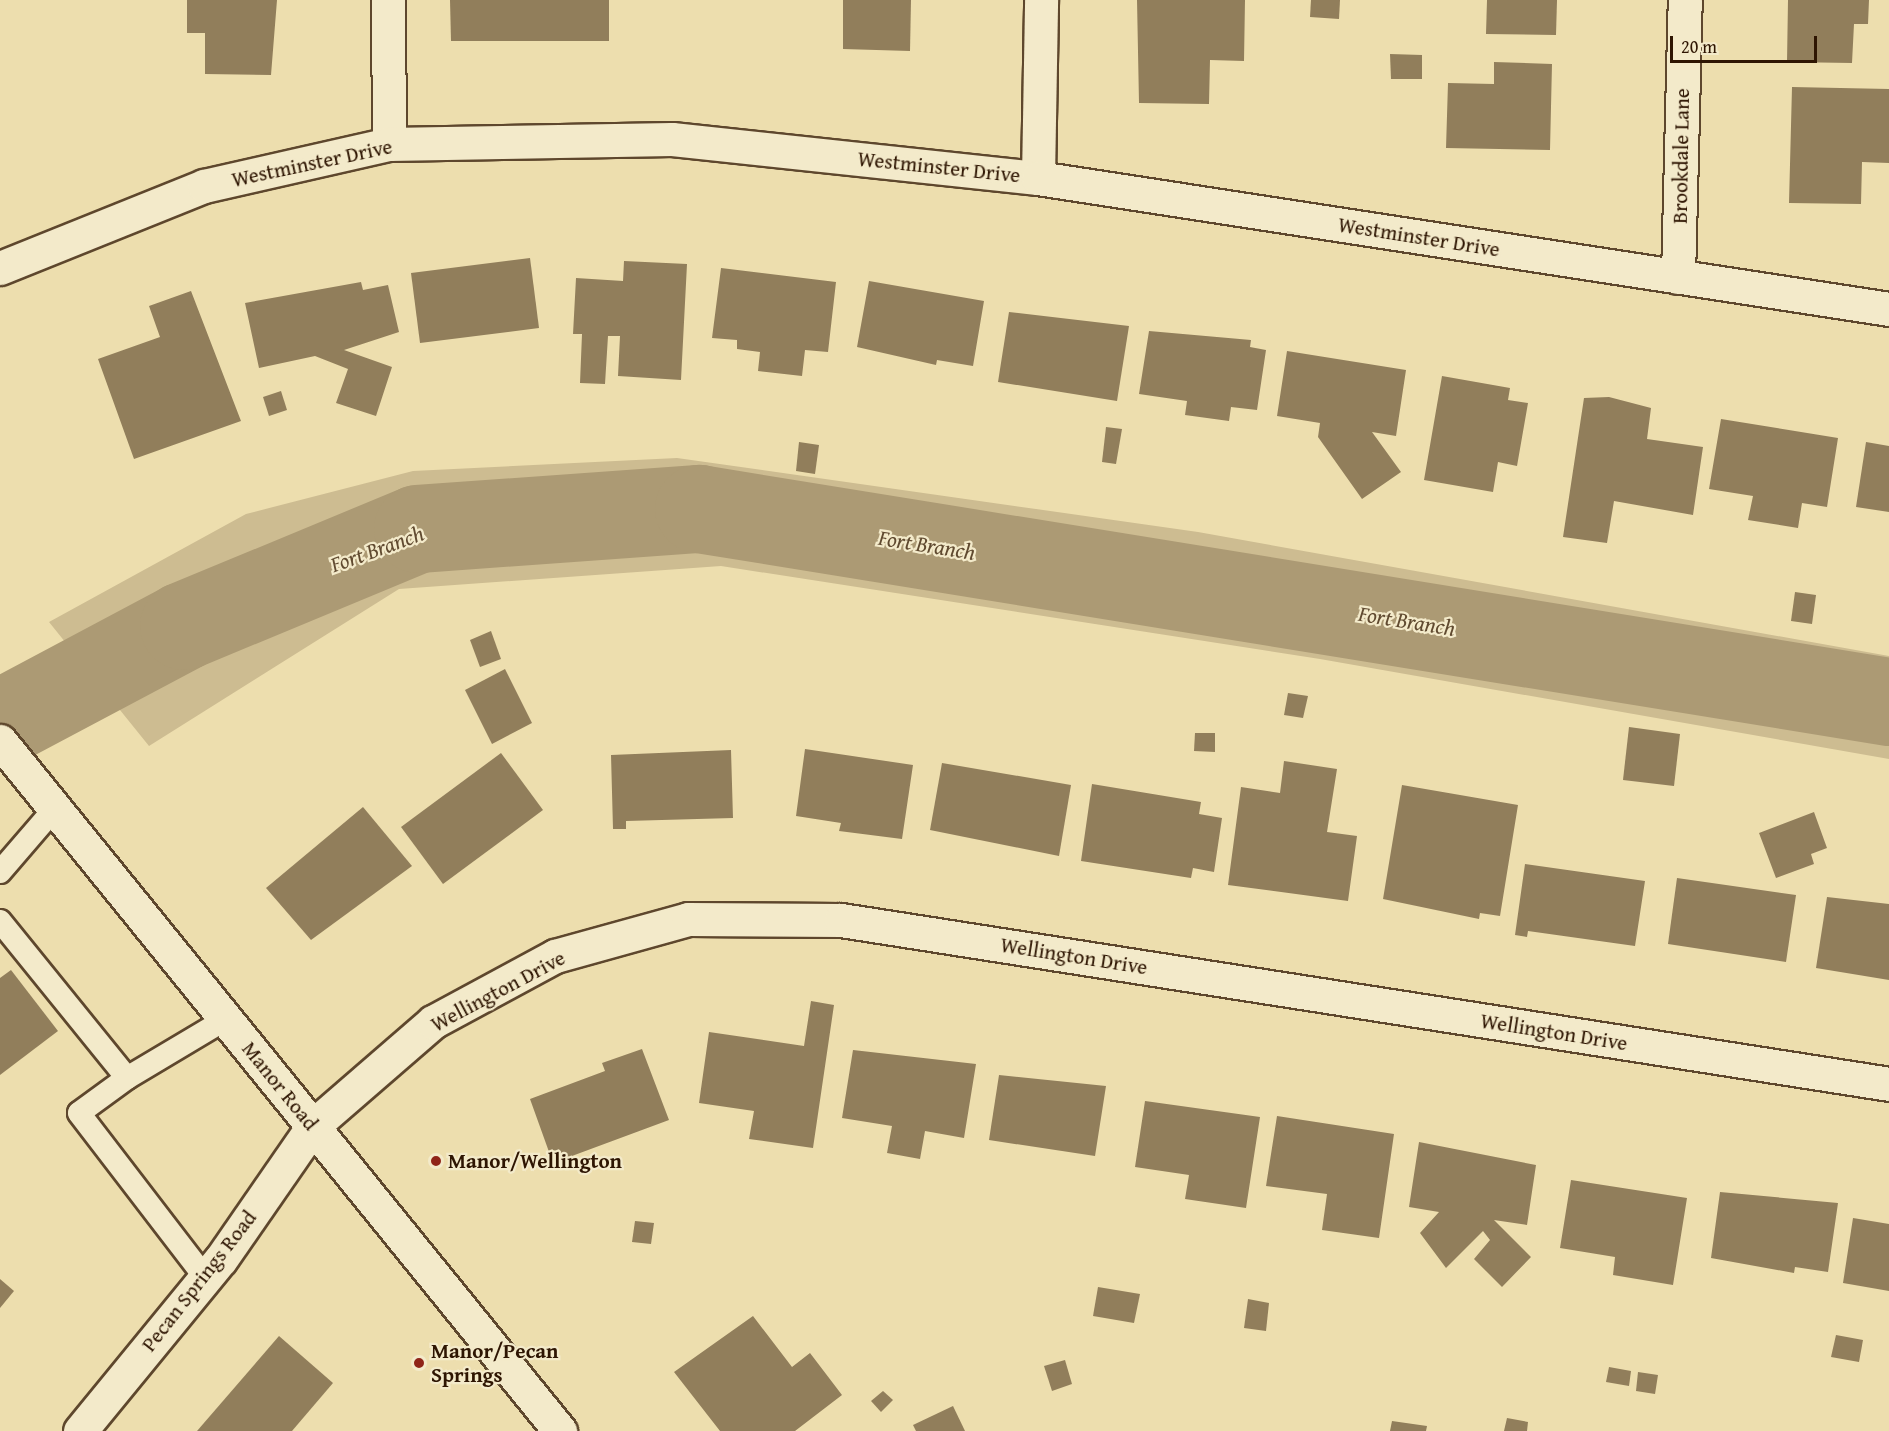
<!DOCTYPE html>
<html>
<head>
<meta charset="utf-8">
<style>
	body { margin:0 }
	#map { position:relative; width:1889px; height:1431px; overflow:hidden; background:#eddeae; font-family:"Gentium Book Plus",serif }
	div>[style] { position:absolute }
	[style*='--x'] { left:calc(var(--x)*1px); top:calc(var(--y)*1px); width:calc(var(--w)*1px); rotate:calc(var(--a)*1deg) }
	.green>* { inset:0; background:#cdbc91 }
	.river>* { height:88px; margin:-44px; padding:0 44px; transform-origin:44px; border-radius:44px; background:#ac9a74 }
	.building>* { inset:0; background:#917e5b }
	.roads { filter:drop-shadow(2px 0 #5e472d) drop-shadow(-2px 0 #5e472d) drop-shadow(0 2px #5e472d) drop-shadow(0 -2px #5e472d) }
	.service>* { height:22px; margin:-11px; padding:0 11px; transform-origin:11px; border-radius:11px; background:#f3eaca }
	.minor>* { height:33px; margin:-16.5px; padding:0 16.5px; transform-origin:16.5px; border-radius:16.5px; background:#f3eaca }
	.tertiary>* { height:33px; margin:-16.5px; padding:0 16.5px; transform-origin:16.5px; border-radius:16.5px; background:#f3eaca }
	.secondary>* { height:33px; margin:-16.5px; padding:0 16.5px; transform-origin:16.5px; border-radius:16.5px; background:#f3eaca }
	.dots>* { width:16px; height:16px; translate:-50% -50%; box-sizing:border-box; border:3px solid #f3eaca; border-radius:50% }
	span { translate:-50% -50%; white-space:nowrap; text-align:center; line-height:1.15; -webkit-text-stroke:4.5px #f3eaca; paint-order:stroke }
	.street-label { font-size:21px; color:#2e1502 }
	.poi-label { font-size:21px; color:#2e1502; font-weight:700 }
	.left { translate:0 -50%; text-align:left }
	.water-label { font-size:22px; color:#604a30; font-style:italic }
	.scale { position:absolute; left:1670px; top:36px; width:147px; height:27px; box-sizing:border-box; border:3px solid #2e1502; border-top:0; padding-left:8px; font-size:18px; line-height:21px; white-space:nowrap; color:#2e1502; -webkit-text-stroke:4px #f3eaca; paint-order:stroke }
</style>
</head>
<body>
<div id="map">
	<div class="green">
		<i style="clip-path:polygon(677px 458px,1198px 532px,1889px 656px,1889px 759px,1320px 659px,721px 566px,399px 589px,149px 746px,49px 622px,246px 514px,413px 471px)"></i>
	</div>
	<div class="river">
		<i style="--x:0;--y:724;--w:208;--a:-28"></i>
		<i style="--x:184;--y:626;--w:253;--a:-22.5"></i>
		<i style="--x:418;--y:529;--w:282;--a:-4.1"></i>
		<i style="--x:699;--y:509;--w:1206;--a:9.21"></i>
	</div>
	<div class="building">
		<i style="clip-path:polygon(187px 0,277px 0,271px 75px,205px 74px,205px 33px,187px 33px)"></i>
		<i style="clip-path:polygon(450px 0,609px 0,609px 41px,451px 41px)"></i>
		<i style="clip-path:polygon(843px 0,911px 0,910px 51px,843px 49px)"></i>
		<i style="clip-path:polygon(1137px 0,1245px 0,1244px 61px,1210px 60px,1209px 104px,1139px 103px)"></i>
		<i style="clip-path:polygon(1311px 0,1340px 0,1339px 19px,1310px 17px)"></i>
		<i style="clip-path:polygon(1487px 0,1557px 0,1556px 35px,1486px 34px)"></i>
		<i style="clip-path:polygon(1788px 0,1869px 0,1868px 24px,1854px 24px,1852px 63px,1787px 62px)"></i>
		<i style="clip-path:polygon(1390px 54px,1422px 55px,1422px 79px,1391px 79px)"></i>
		<i style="clip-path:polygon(1494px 62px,1552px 64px,1550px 150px,1446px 148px,1448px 83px,1494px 84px)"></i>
		<i style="clip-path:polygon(1792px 87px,1889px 89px,1889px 163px,1862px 162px,1861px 204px,1789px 203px)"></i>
		<i style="clip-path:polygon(530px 258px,539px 328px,420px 343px,411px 273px)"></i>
		<i style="clip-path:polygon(624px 261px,687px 264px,681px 380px,618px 376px,620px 336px,608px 336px,605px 384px,580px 383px,582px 334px,573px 334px,576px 278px,623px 281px)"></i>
		<i style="clip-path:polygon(721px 268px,836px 282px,828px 352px,805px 350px,802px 376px,758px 371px,760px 352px,737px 349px,737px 340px,712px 338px)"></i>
		<i style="clip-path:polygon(869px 281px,984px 301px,973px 366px,937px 360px,936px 365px,857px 347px)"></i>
		<i style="clip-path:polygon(361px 282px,363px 290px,388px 285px,399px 332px,344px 350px,392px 367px,376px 416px,336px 403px,348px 369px,315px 356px,259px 368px,245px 303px)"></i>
		<i style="clip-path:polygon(191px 291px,241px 421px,134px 459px,98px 359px,160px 337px,149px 306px)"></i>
		<i style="clip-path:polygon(1009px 312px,1129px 326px,1117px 401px,998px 382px)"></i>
		<i style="clip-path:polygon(1149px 331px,1251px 340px,1250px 347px,1266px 350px,1257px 410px,1231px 407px,1229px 421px,1185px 415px,1187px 401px,1139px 394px)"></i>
		<i style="clip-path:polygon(1287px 351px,1406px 370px,1396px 436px,1372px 432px,1401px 472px,1362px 499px,1318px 437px,1320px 423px,1277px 416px)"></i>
		<i style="clip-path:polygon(1442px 376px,1510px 388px,1508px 400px,1528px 403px,1517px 466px,1498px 462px,1493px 492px,1424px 480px)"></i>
		<i style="clip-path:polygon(281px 391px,287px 410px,269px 416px,263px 397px)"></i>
		<i style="clip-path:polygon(1609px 397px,1651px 408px,1647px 439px,1703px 447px,1693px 515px,1614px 501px,1607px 543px,1563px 537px,1584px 398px)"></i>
		<i style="clip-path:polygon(1721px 419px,1838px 438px,1827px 507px,1802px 503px,1798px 528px,1748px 520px,1753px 496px,1709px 489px)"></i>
		<i style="clip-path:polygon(1106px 427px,1122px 429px,1116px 464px,1102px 462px)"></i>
		<i style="clip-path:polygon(799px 442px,819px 445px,815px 474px,796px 471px)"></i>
		<i style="clip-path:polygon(1866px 442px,1889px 446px,1889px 512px,1856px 507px)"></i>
		<i style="clip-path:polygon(1795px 592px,1816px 595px,1812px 624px,1791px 621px)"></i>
		<i style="clip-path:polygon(491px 631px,501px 659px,480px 667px,470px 640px)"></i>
		<i style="clip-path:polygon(505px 669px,532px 723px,492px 744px,465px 690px)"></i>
		<i style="clip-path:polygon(1288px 693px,1308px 696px,1303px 718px,1284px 715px)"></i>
		<i style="clip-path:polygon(1629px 727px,1680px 734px,1674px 786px,1623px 780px)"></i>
		<i style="clip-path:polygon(1195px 733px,1215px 733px,1215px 752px,1194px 751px)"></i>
		<i style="clip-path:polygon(805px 749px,913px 765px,902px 839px,839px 831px,841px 823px,796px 816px)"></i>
		<i style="clip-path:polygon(731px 750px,733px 818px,626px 821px,626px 829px,613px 829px,611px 755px)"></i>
		<i style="clip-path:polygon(501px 753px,543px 810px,443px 884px,401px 827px)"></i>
		<i style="clip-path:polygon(1284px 761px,1337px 769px,1327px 832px,1357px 836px,1348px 901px,1228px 885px,1241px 787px,1280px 793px)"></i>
		<i style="clip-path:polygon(942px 763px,1071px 785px,1059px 856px,930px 830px)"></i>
		<i style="clip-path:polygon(1092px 784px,1201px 802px,1199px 814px,1222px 818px,1214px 872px,1193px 868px,1191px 878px,1081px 861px)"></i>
		<i style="clip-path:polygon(1402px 785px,1518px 805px,1500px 916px,1480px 913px,1479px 919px,1383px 899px)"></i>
		<i style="clip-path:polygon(363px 807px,412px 866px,311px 940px,266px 888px)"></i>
		<i style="clip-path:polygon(1814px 812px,1827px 848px,1811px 854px,1814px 864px,1776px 878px,1759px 833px)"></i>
		<i style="clip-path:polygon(1525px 864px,1645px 881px,1635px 946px,1528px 931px,1527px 937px,1515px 935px)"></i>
		<i style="clip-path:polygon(1677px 878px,1796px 895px,1786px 962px,1668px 944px)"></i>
		<i style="clip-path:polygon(1827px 897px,1889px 904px,1889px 980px,1816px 968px)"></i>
		<i style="clip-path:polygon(11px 970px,58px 1031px,0 1075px,0 978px)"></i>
		<i style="clip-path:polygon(811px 1001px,834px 1005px,813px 1148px,749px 1139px,754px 1111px,699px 1103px,709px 1032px,804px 1046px)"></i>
		<i style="clip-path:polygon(642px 1049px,669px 1120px,553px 1163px,530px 1099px,605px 1071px,602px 1063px)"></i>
		<i style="clip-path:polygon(853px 1050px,976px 1064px,964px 1138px,925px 1131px,920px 1159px,887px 1153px,892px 1126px,842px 1118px)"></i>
		<i style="clip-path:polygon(999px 1075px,1106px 1086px,1095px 1156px,989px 1140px)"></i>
		<i style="clip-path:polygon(1145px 1101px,1260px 1117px,1246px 1208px,1185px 1199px,1189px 1175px,1135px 1167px)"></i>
		<i style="clip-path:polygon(1277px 1116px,1394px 1134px,1379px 1238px,1322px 1230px,1327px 1194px,1266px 1186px)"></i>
		<i style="clip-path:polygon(1419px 1142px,1536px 1165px,1527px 1225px,1494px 1220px,1531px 1257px,1502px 1287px,1474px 1259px,1490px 1240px,1483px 1231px,1446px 1268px,1420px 1233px,1439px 1212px,1409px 1207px)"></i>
		<i style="clip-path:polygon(1571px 1180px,1687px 1198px,1673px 1285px,1613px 1275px,1615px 1257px,1560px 1248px)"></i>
		<i style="clip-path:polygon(1720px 1192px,1838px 1203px,1828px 1272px,1795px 1267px,1794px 1273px,1711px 1258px)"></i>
		<i style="clip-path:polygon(1853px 1218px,1889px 1224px,1889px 1291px,1843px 1283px)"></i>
		<i style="clip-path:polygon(635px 1221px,654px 1223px,651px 1244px,632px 1242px)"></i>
		<i style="clip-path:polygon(0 1279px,14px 1291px,0 1308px)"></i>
		<i style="clip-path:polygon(1098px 1287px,1140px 1294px,1134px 1323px,1093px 1316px)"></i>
		<i style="clip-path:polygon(1248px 1299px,1269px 1303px,1266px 1331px,1244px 1328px)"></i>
		<i style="clip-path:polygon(753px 1316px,792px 1367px,810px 1353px,842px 1395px,795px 1431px,720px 1431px,674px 1372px)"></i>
		<i style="clip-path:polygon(1836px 1335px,1863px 1340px,1859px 1362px,1831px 1357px)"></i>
		<i style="clip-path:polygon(279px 1336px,333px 1383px,292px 1431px,197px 1431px)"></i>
		<i style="clip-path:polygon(1065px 1360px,1072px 1384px,1052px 1391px,1044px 1366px)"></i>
		<i style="clip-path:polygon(1609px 1367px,1631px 1371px,1629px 1386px,1606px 1382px)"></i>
		<i style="clip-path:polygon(1638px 1372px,1658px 1375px,1655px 1394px,1636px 1391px)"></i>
		<i style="clip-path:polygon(883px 1391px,893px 1400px,881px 1412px,871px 1401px)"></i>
		<i style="clip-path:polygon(953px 1406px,965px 1431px,916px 1431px,913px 1425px)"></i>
		<i style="clip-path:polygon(1507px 1418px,1528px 1422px,1527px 1431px,1504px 1431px)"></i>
		<i style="clip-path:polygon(1392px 1421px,1427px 1426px,1426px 1431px,1390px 1431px)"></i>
	</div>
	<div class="roads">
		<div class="service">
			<i style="--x:0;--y:872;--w:84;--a:-49.3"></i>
			<i style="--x:0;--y:921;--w:202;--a:51"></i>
			<i style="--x:127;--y:1078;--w:115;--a:-30.8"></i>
			<i style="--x:127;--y:1078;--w:59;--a:143.9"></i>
			<i style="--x:79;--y:1113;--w:207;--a:52.5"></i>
		</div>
		<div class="minor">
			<i style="--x:388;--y:0;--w:144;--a:89.6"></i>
			<i style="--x:1038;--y:178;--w:178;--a:-89"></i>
			<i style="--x:1678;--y:277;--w:277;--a:-88.6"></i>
			<i style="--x:80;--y:1431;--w:222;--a:-50.7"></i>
			<i style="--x:221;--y:1259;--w:162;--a:-55.3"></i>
			<i style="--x:313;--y:1126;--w:159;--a:-40.9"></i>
			<i style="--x:433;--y:1022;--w:139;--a:-28.4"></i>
			<i style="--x:555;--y:956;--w:138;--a:-15.5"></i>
			<i style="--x:688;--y:919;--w:153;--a:0.4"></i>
			<i style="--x:841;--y:920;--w:1061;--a:8.89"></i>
		</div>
		<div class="tertiary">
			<i style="--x:0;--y:268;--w:220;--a:-21.9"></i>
			<i style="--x:204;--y:186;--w:190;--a:-12.8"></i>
			<i style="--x:389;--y:144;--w:283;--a:-1"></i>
			<i style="--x:672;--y:139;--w:368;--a:6.1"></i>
			<i style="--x:1038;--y:178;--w:861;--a:8.75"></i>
		</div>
		<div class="secondary">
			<i style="--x:0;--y:741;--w:889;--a:50.94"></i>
		</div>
	</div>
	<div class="dots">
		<i style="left:436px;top:1161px;background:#8f2418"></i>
		<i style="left:419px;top:1363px;background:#8f2418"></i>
	</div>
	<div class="street-label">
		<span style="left:1681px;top:156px;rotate:-89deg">Brookdale Lane</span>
		<span style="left:312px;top:163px;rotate:-12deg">Westminster Drive</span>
		<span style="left:939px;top:167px;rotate:6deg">Westminster Drive</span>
		<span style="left:1419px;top:237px;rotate:9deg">Westminster Drive</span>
		<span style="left:1074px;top:956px;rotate:9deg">Wellington Drive</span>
		<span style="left:498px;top:991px;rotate:-28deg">Wellington Drive</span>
		<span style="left:1554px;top:1032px;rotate:9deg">Wellington Drive</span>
		<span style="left:280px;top:1086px;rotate:51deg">Manor Road</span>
		<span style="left:199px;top:1281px;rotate:-52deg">Pecan Springs Road</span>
	</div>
	<div class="poi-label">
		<span class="left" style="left:448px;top:1161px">Manor/Wellington</span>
		<span class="left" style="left:431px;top:1363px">Manor/Pecan<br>Springs</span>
	</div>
	<div class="water-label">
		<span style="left:927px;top:545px;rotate:9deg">Fort Branch</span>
		<span style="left:377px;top:549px;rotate:-20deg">Fort Branch</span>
		<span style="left:1407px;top:621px;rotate:9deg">Fort Branch</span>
	</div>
	<div class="scale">20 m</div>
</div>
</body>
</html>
